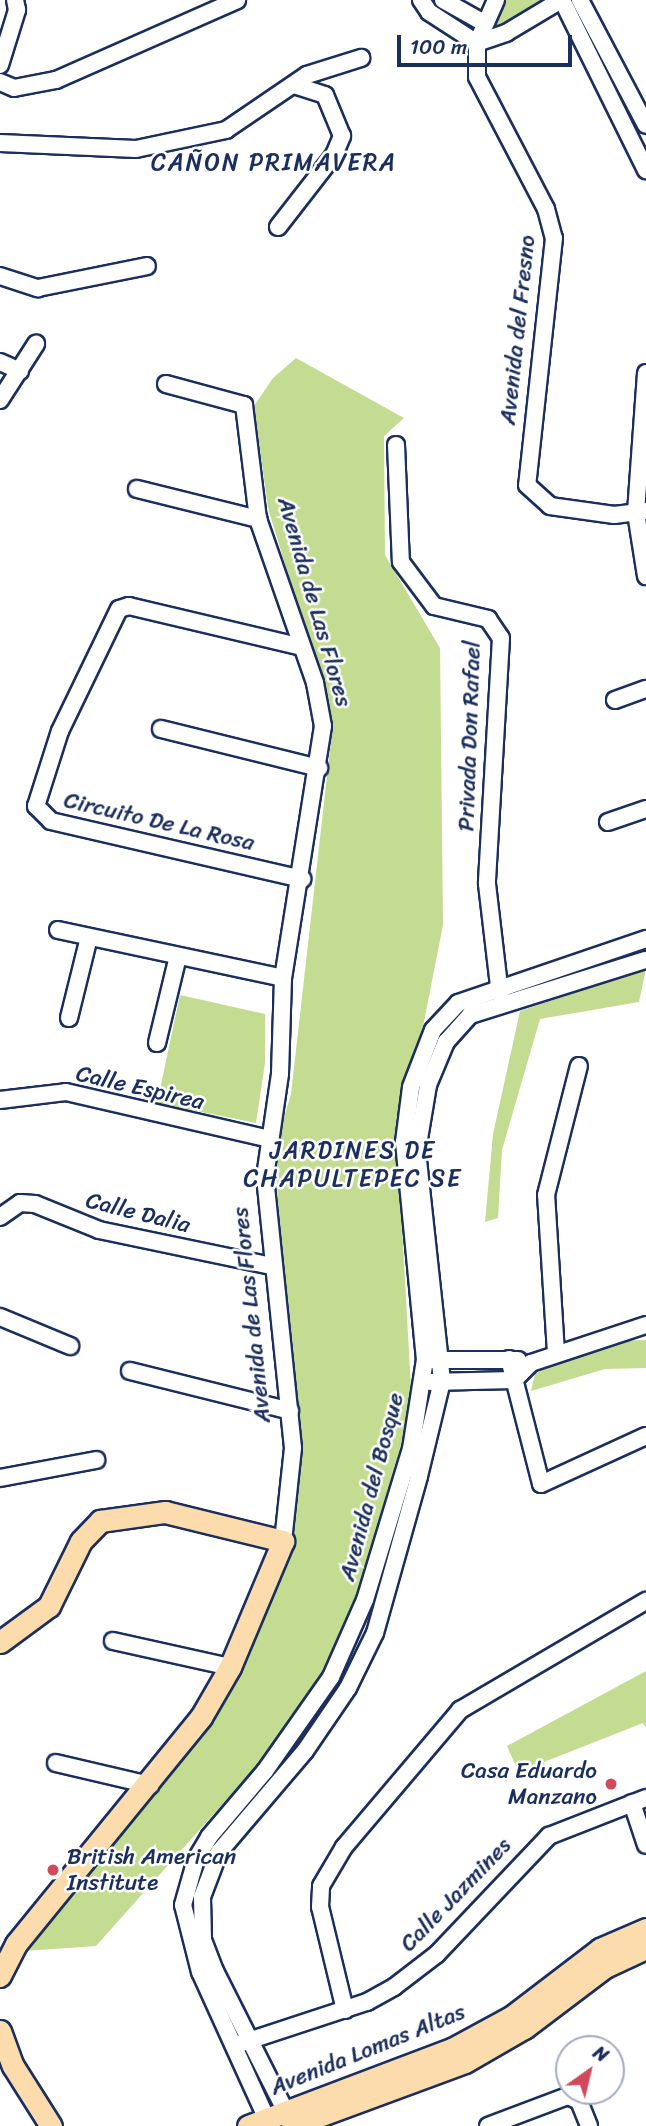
<!DOCTYPE html>
<html>
<head>
<meta charset="utf-8">
<style>
	body { margin:0 }
	#map { position:relative; width:646px; height:2126px; overflow:hidden; background:#fff; font-family:Sriracha,sans-serif }
	div>[style] { position:absolute }
	[style*='--x'] { left:calc(var(--x)*1px); top:calc(var(--y)*1px); width:calc(var(--w)*1px); rotate:calc(var(--a)*1deg) }
	.green>* { inset:0; background:#c4dc92 }
	.roads { filter:drop-shadow(2px 0 #1b2f5e) drop-shadow(-2px 0 #1b2f5e) drop-shadow(0 2px #1b2f5e) drop-shadow(0 -2px #1b2f5e) }
	.minor>* { height:16px; margin:-8px; padding:0 8px; transform-origin:8px; border-radius:8px; background:#fff }
	.major>* { height:21px; margin:-10.5px; padding:0 10.5px; transform-origin:10.5px; border-radius:10.5px; background:#fcdcac }
	.dots>* { width:19px; height:19px; translate:-50% -50%; box-sizing:border-box; border:4px solid #fff; border-radius:50% }
	span { translate:-50% -50%; white-space:nowrap; text-align:center; line-height:1.15; -webkit-text-stroke:5px #fff; paint-order:stroke }
	.street-label { font-size:23px; color:#1b2f5e }
	.poi-label { font-size:23px; color:#1b2f5e }
	.right { translate:-100% -50%; text-align:right }
	.left { translate:0 -50%; text-align:left }
	.neighbourhood-label { font-size:24px; color:#1b2f5e; letter-spacing:2px }
	.north { position:absolute; left:555px; top:2035px; width:70px; height:70px; box-sizing:border-box; background:#fff; border:2px solid #a4acbf; border-radius:50%; rotate:34deg; font-size:19px; font-weight:700; line-height:28px; text-align:center; color:#1b2f5e }
	.north::after { content:''; display:block; margin:auto; width:24px; height:32px; background:#d1495b; clip-path:polygon(50% 0,100% 100%,50% 72%,0 100%) }
	.scale { position:absolute; left:397px; top:35px; width:175px; height:32px; box-sizing:border-box; border:4px solid #1b2f5e; border-top:0; padding-left:9px; font-size:21px; line-height:24px; white-space:nowrap; color:#1b2f5e; -webkit-text-stroke:5px #fff; paint-order:stroke }
</style>
</head>
<body>
<div id="map">
	<div class="green">
		<i style="clip-path:polygon(505px 0,548px 0,490px 29px)"></i>
		<i style="clip-path:polygon(296px 358px,404px 418px,384px 436px,385px 555px,440px 648px,443px 925px,424px 1022px,396px 1119px,412px 1406px,353px 1612px,293px 1725px,96px 1946px,24px 1951px,210px 1722px,290px 1545px,299px 1421px,283px 1294px,275px 1148px,291px 1094px,331px 741px,326px 699px,268px 508px,254px 406px,273px 378px)"></i>
		<i style="clip-path:polygon(646px 969px,639px 1002px,540px 1019px,502px 1150px,498px 1218px,485px 1222px,493px 1134px,520px 1011px)"></i>
		<i style="clip-path:polygon(180px 995px,265px 1014px,265px 1063px,256px 1123px,157px 1103px)"></i>
		<i style="clip-path:polygon(646px 1340px,646px 1368px,605px 1369px,531px 1391px,535px 1374px,549px 1366px,616px 1341px)"></i>
		<i style="clip-path:polygon(646px 1671px,646px 1728px,643px 1723px,544px 1762px,545px 1768px,522px 1780px,507px 1746px)"></i>
	</div>
	<div class="roads">
		<div class="minor">
			<i style="--x:421;--y:0;--w:14;--a:56"></i>
			<i style="--x:429;--y:12;--w:57;--a:32.9"></i>
			<i style="--x:477;--y:43;--w:31;--a:-19"></i>
			<i style="--x:506;--y:33;--w:64;--a:-31"></i>
			<i style="--x:443;--y:0;--w:47;--a:29.3"></i>
			<i style="--x:496;--y:0;--w:47;--a:113.8"></i>
			<i style="--x:477;--y:43;--w:34;--a:90"></i>
			<i style="--x:477;--y:77;--w:149;--a:62.4"></i>
			<i style="--x:546;--y:209;--w:30;--a:75"></i>
			<i style="--x:554;--y:238;--w:248;--a:96.2"></i>
			<i style="--x:527;--y:485;--w:31;--a:42"></i>
			<i style="--x:550;--y:506;--w:65;--a:8"></i>
			<i style="--x:614;--y:515;--w:32;--a:-7"></i>
			<i style="--x:562;--y:0;--w:190;--a:63.7"></i>
			<i style="--x:580;--y:0;--w:141;--a:62.2"></i>
			<i style="--x:0;--y:65;--w:58;--a:-72.8"></i>
			<i style="--x:17;--y:10;--w:10;--a:-101"></i>
			<i style="--x:0;--y:82;--w:15;--a:23"></i>
			<i style="--x:14;--y:88;--w:43;--a:-10.8"></i>
			<i style="--x:56;--y:80;--w:198;--a:-23.8"></i>
			<i style="--x:0;--y:143;--w:136;--a:2.5"></i>
			<i style="--x:136;--y:149;--w:92;--a:-11.9"></i>
			<i style="--x:226;--y:130;--w:98;--a:-34.2"></i>
			<i style="--x:307;--y:75;--w:57;--a:-17.5"></i>
			<i style="--x:278;--y:227;--w:91;--a:-52.1"></i>
			<i style="--x:334;--y:155;--w:21;--a:-67"></i>
			<i style="--x:342;--y:136;--w:44;--a:-112.5"></i>
			<i style="--x:325;--y:95;--w:33;--a:-162"></i>
			<i style="--x:0;--y:276;--w:40;--a:18"></i>
			<i style="--x:38;--y:288;--w:111;--a:-11.4"></i>
			<i style="--x:0;--y:362;--w:22;--a:24"></i>
			<i style="--x:646;--y:373;--w:140;--a:94.1"></i>
			<i style="--x:636;--y:513;--w:64;--a:81"></i>
			<i style="--x:166;--y:384;--w:81;--a:15.1"></i>
			<i style="--x:244;--y:405;--w:115;--a:83"></i>
			<i style="--x:258;--y:519;--w:174;--a:70.8"></i>
			<i style="--x:315;--y:683;--w:44;--a:79.5"></i>
			<i style="--x:323;--y:726;--w:255;--a:99"></i>
			<i style="--x:283;--y:978;--w:96;--a:91.8"></i>
			<i style="--x:280;--y:1074;--w:104;--a:98.3"></i>
			<i style="--x:265;--y:1177;--w:272;--a:84.1"></i>
			<i style="--x:293;--y:1448;--w:94;--a:96.1"></i>
			<i style="--x:0;--y:400;--w:67;--a:-57.3"></i>
			<i style="--x:396;--y:445;--w:117;--a:87.6"></i>
			<i style="--x:401;--y:562;--w:55;--a:53.1"></i>
			<i style="--x:434;--y:606;--w:56;--a:13.5"></i>
			<i style="--x:488;--y:619;--w:23;--a:56"></i>
			<i style="--x:501;--y:638;--w:246;--a:93.3"></i>
			<i style="--x:487;--y:884;--w:111;--a:83.3"></i>
			<i style="--x:137;--y:489;--w:125;--a:13.9"></i>
			<i style="--x:302;--y:647;--w:178;--a:-166.7"></i>
			<i style="--x:129;--y:606;--w:10;--a:163"></i>
			<i style="--x:119;--y:609;--w:136;--a:115.8"></i>
			<i style="--x:60;--y:731;--w:79;--a:107.7"></i>
			<i style="--x:36;--y:806;--w:21;--a:45"></i>
			<i style="--x:51;--y:821;--w:258;--a:13"></i>
			<i style="--x:615;--y:700;--w:33;--a:-20"></i>
			<i style="--x:161;--y:729;--w:163;--a:13.9"></i>
			<i style="--x:608;--y:822;--w:40;--a:-18.9"></i>
			<i style="--x:58;--y:930;--w:230;--a:12"></i>
			<i style="--x:69;--y:1018;--w:83;--a:-76.1"></i>
			<i style="--x:157;--y:1043;--w:89;--a:-76.4"></i>
			<i style="--x:0;--y:1100;--w:66;--a:-6.9"></i>
			<i style="--x:66;--y:1092;--w:208;--a:13"></i>
			<i style="--x:0;--y:1217;--w:24;--a:-35"></i>
			<i style="--x:20;--y:1203;--w:15;--a:4"></i>
			<i style="--x:35;--y:1204;--w:69;--a:22.1"></i>
			<i style="--x:99;--y:1230;--w:177;--a:11.8"></i>
			<i style="--x:0;--y:1317;--w:76;--a:22.5"></i>
			<i style="--x:556;--y:1353;--w:158;--a:-93.6"></i>
			<i style="--x:546;--y:1195;--w:133;--a:-75.7"></i>
			<i style="--x:509;--y:1359;--w:129;--a:75.6"></i>
			<i style="--x:541;--y:1484;--w:115;--a:-24.6"></i>
			<i style="--x:433;--y:1360;--w:85;--a:0"></i>
			<i style="--x:130;--y:1371;--w:165;--a:14"></i>
			<i style="--x:431;--y:1382;--w:83;--a:-1.4"></i>
			<i style="--x:514;--y:1380;--w:24;--a:-45"></i>
			<i style="--x:531;--y:1363;--w:121;--a:-18.3"></i>
			<i style="--x:0;--y:1478;--w:98;--a:-10.6"></i>
			<i style="--x:113;--y:1641;--w:120;--a:12.5"></i>
			<i style="--x:56;--y:1763;--w:97;--a:13.2"></i>
			<i style="--x:632;--y:1803;--w:44;--a:71.6"></i>
			<i style="--x:345;--y:2010;--w:106;--a:-103.6"></i>
			<i style="--x:320;--y:1907;--w:21;--a:-87"></i>
			<i style="--x:321;--y:1886;--w:45;--a:-59.5"></i>
			<i style="--x:344;--y:1847;--w:180;--a:-49.7"></i>
			<i style="--x:460;--y:1710;--w:216;--a:-30.4"></i>
			<i style="--x:242;--y:2043;--w:132;--a:-18.2"></i>
			<i style="--x:367;--y:2002;--w:31;--a:-29"></i>
			<i style="--x:394;--y:1987;--w:54;--a:-37.5"></i>
			<i style="--x:437;--y:1954;--w:163;--a:-46.5"></i>
			<i style="--x:549;--y:1836;--w:104;--a:-21.4"></i>
			<i style="--x:290;--y:2120;--w:167;--a:-116.7"></i>
			<i style="--x:215;--y:1971;--w:34;--a:-111"></i>
			<i style="--x:203;--y:1939;--w:42;--a:-91.4"></i>
			<i style="--x:202;--y:1897;--w:48;--a:-69.3"></i>
			<i style="--x:219;--y:1852;--w:133;--a:-49.6"></i>
			<i style="--x:305;--y:1751;--w:76;--a:-55.7"></i>
			<i style="--x:348;--y:1688;--w:61;--a:-63.9"></i>
			<i style="--x:375;--y:1633;--w:163;--a:-74.3"></i>
			<i style="--x:419;--y:1476;--w:98;--a:-76.4"></i>
			<i style="--x:442;--y:1381;--w:231;--a:-96.2"></i>
			<i style="--x:417;--y:1151;--w:67;--a:-80.5"></i>
			<i style="--x:428;--y:1085;--w:47;--a:-67.3"></i>
			<i style="--x:446;--y:1042;--w:36;--a:-48"></i>
			<i style="--x:470;--y:1015;--w:184;--a:-17.4"></i>
			<i style="--x:270;--y:2126;--w:169;--a:-114.4"></i>
			<i style="--x:200;--y:1972;--w:69;--a:-104.2"></i>
			<i style="--x:183;--y:1905;--w:48;--a:-74.2"></i>
			<i style="--x:196;--y:1859;--w:26;--a:-59"></i>
			<i style="--x:209;--y:1837;--w:87;--a:-49.7"></i>
			<i style="--x:265;--y:1771;--w:115;--a:-54.9"></i>
			<i style="--x:331;--y:1677;--w:84;--a:-66.2"></i>
			<i style="--x:365;--y:1600;--w:158;--a:-73.1"></i>
			<i style="--x:411;--y:1449;--w:90;--a:-81.1"></i>
			<i style="--x:425;--y:1360;--w:219;--a:-95.5"></i>
			<i style="--x:404;--y:1142;--w:55;--a:-82.7"></i>
			<i style="--x:411;--y:1087;--w:61;--a:-68.9"></i>
			<i style="--x:433;--y:1030;--w:37;--a:-47"></i>
			<i style="--x:458;--y:1003;--w:199;--a:-18.8"></i>
			<i style="--x:488;--y:2126;--w:85;--a:-20.6"></i>
			<i style="--x:568;--y:2096;--w:12;--a:24"></i>
			<i style="--x:579;--y:2101;--w:27;--a:68"></i>
		</div>
		<div class="major">
			<i style="--x:0;--y:1642;--w:61;--a:-36.3"></i>
			<i style="--x:49;--y:1606;--w:72;--a:-63.8"></i>
			<i style="--x:81;--y:1541;--w:28;--a:-46"></i>
			<i style="--x:100;--y:1521;--w:66;--a:-7.9"></i>
			<i style="--x:165;--y:1512;--w:122;--a:13.8"></i>
			<i style="--x:283;--y:1541;--w:137;--a:112.8"></i>
			<i style="--x:230;--y:1667;--w:58;--a:120.1"></i>
			<i style="--x:201;--y:1717;--w:293;--a:129.2"></i>
			<i style="--x:16;--y:1944;--w:36;--a:117"></i>
			<i style="--x:0;--y:2031;--w:37;--a:70"></i>
			<i style="--x:13;--y:2066;--w:71;--a:57.7"></i>
			<i style="--x:248;--y:2126;--w:218;--a:-20.7"></i>
			<i style="--x:452;--y:2049;--w:67;--a:-28.5"></i>
			<i style="--x:511;--y:2017;--w:112;--a:-37.4"></i>
			<i style="--x:600;--y:1949;--w:50;--a:-23.5"></i>
			<i style="--x:292;--y:2126;--w:184;--a:-20.3"></i>
			<i style="--x:465;--y:2062;--w:68;--a:-30"></i>
			<i style="--x:524;--y:2028;--w:101;--a:-37"></i>
			<i style="--x:605;--y:1967;--w:45;--a:-24.9"></i>
		</div>
	</div>
	<div class="dots">
		<i style="left:611px;top:1784px;background:#d1495b"></i>
		<i style="left:53px;top:1870px;background:#d1495b"></i>
	</div>
	<div class="street-label">
		<span style="left:518px;top:330px;rotate:-84deg">Avenida del Fresno</span>
		<span style="left:314px;top:602px;rotate:74deg">Avenida de Las Flores</span>
		<span style="left:470px;top:736px;rotate:-88deg">Privada Don Rafael</span>
		<span style="left:159px;top:822px;rotate:13deg">Circuito De La Rosa</span>
		<span style="left:140px;top:1088px;rotate:13deg">Calle Espirea</span>
		<span style="left:138px;top:1213px;rotate:14deg">Calle Dalia</span>
		<span style="left:252px;top:1315px;rotate:-96deg">Avenida de Las Flores</span>
		<span style="left:372px;top:1487px;rotate:-75deg">Avenida del Bosque</span>
		<span style="left:456px;top:1895px;rotate:-46deg">Calle Jazmines</span>
		<span style="left:368px;top:2050px;rotate:-22deg">Avenida Lomas Altas</span>
	</div>
	<div class="poi-label">
		<span class="right" style="left:597px;top:1784px">Casa Eduardo<br>Manzano</span>
		<span class="left" style="left:67px;top:1870px">British American<br>Institute</span>
	</div>
	<div class="neighbourhood-label">
		<span style="left:274px;top:163px">CAÑON PRIMAVERA</span>
		<span style="left:353px;top:1165px">JARDINES DE<br>CHAPULTEPEC SE</span>
	</div>
	<div class="north">N</div>
	<div class="scale">100 m</div>
</div>
</body>
</html>
